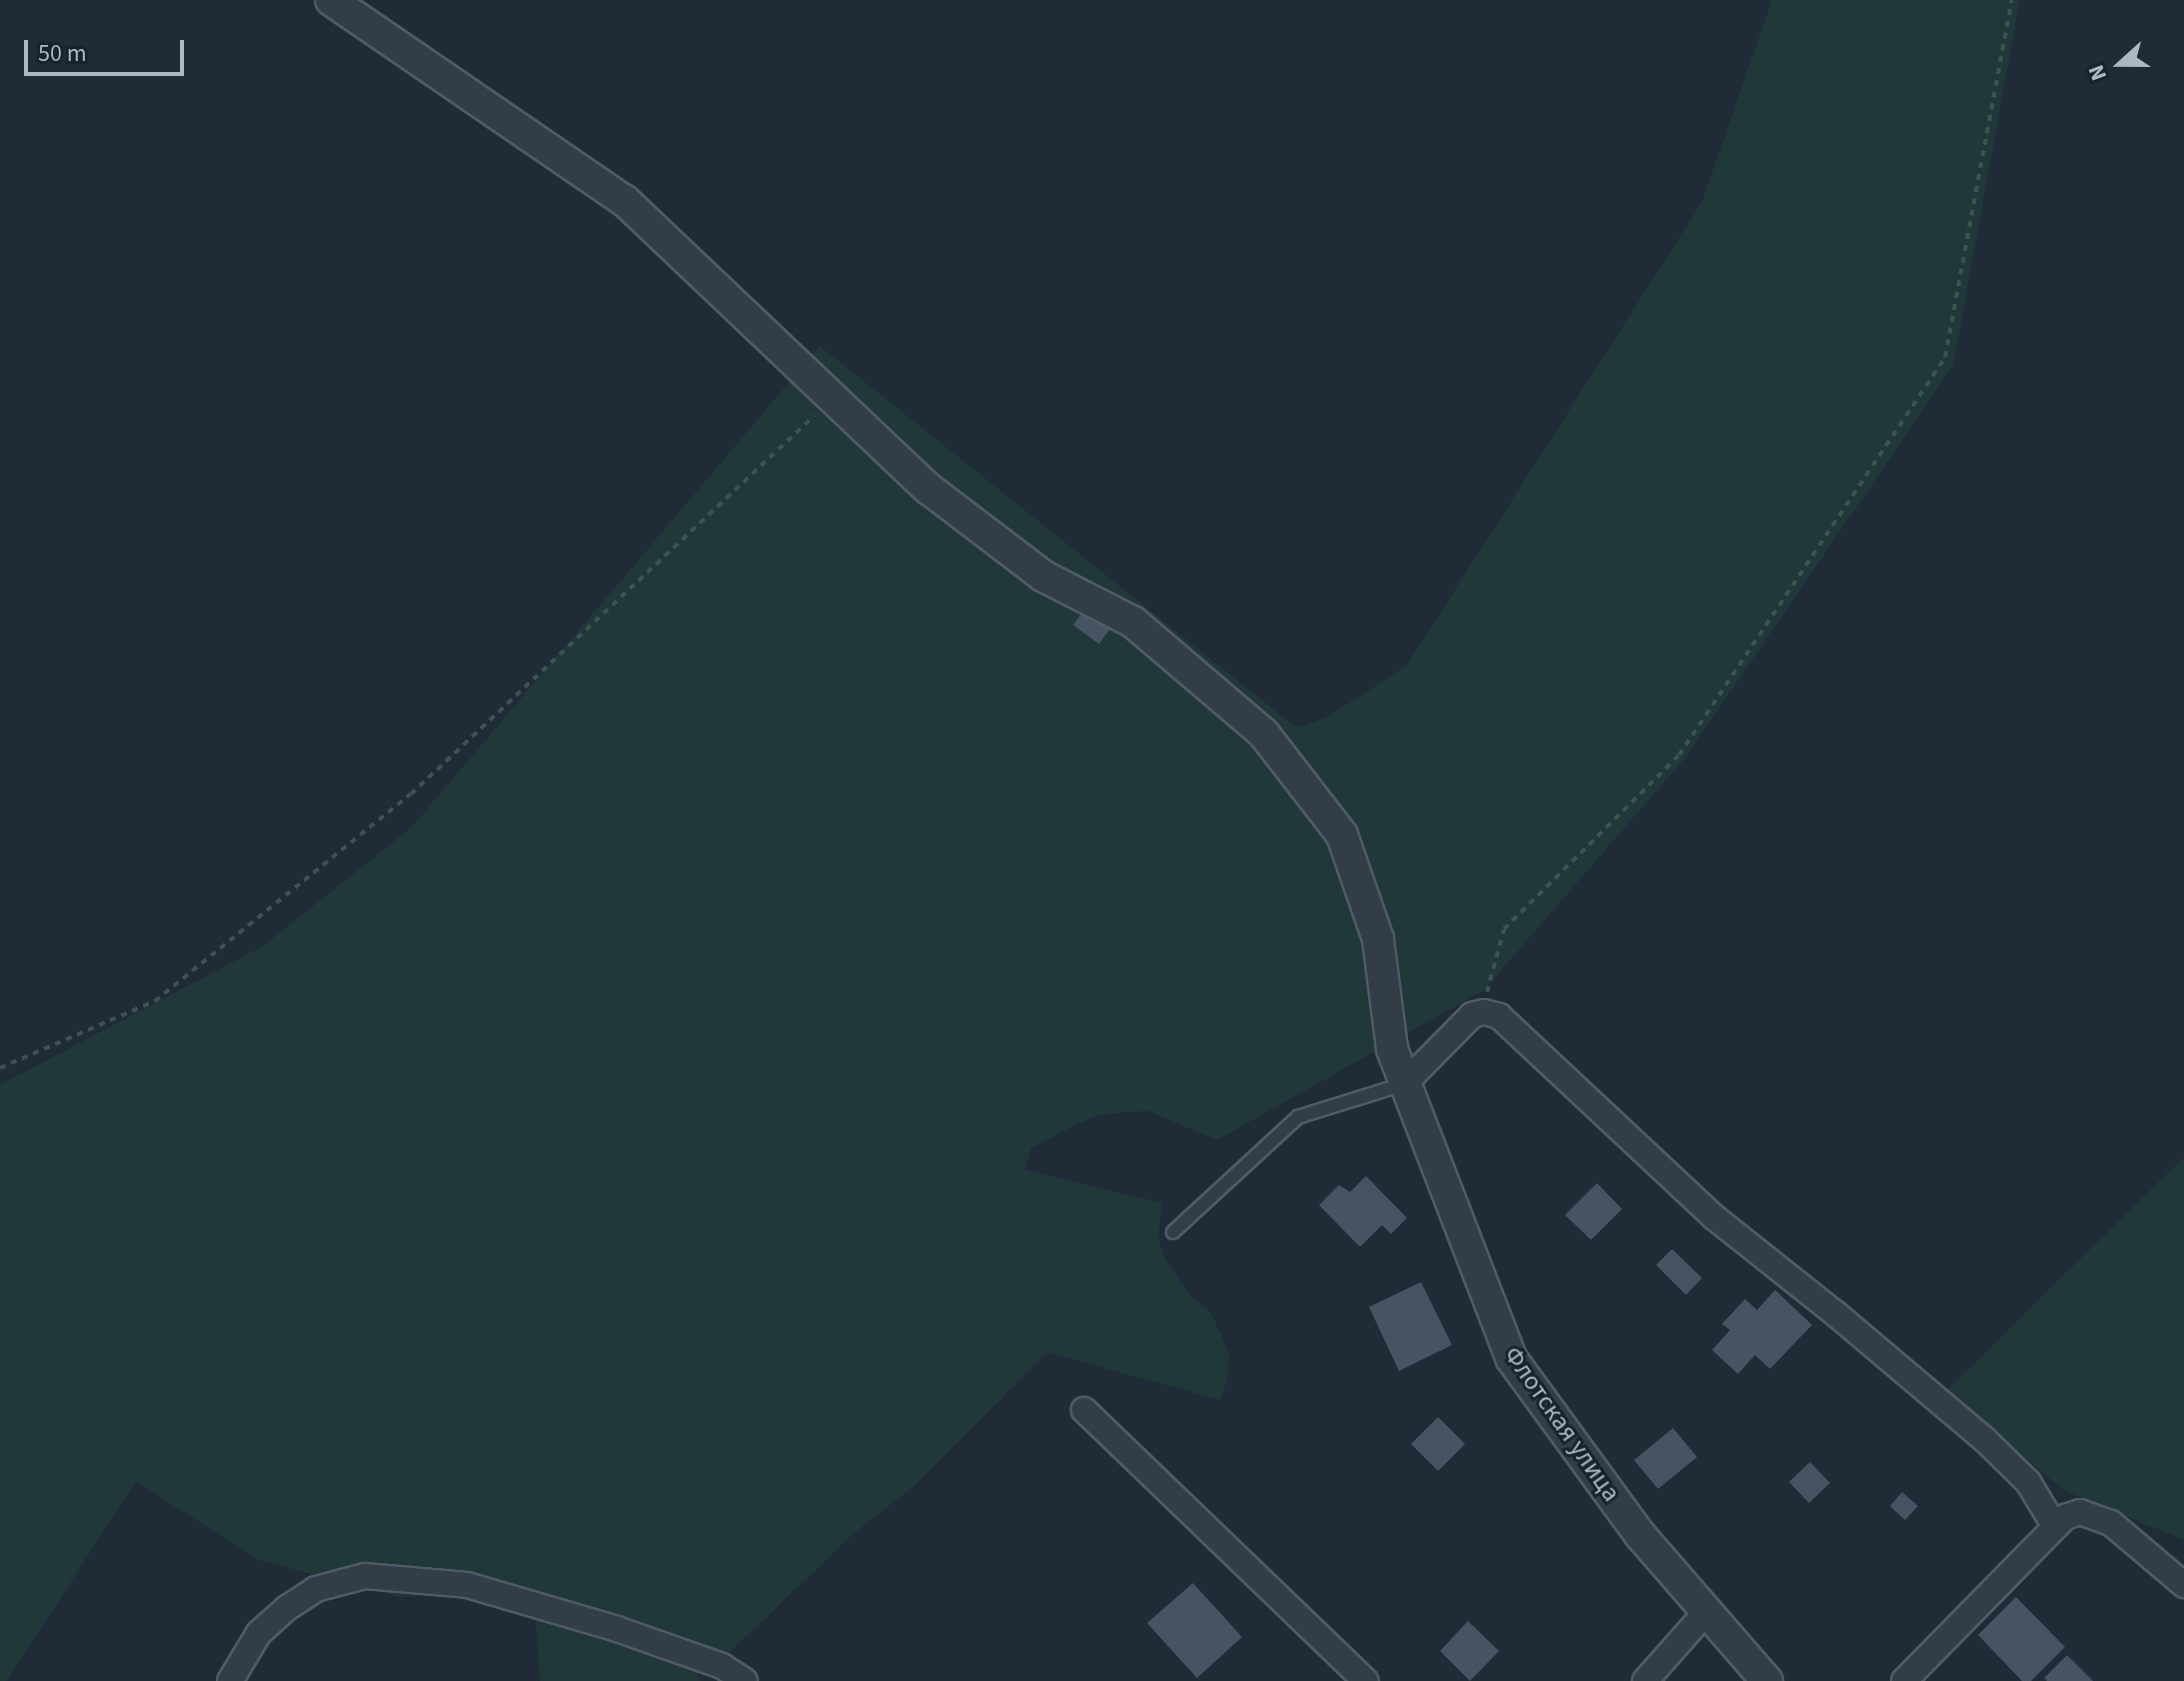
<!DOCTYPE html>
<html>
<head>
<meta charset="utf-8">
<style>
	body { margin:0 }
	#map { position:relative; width:2184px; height:1681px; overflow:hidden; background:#1f2c38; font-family:"Source Sans 3",sans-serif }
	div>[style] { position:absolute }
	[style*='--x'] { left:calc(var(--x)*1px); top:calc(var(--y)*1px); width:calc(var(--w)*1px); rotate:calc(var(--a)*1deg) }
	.green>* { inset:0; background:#213839 }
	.building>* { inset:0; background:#455362 }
	.path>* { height:4px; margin-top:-2px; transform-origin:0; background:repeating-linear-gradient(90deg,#3b5453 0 6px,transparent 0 12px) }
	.roads { filter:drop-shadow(2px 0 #505b66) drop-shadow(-2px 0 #505b66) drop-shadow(0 2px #505b66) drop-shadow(0 -2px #505b66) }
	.service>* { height:12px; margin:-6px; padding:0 6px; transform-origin:6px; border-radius:6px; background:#323d48 }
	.minor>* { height:24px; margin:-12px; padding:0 12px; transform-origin:12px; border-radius:12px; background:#323d48 }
	.tertiary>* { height:30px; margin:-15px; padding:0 15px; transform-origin:15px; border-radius:15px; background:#323d48 }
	span { translate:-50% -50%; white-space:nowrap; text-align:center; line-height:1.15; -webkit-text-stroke:6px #18222d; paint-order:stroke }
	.street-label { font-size:26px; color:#adb8c5 }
	.north { position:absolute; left:2080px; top:24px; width:80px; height:80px; -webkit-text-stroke:6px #18222d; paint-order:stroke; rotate:249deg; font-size:22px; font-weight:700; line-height:32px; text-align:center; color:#adb8c5 }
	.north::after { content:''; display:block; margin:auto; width:28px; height:36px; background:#adb8c5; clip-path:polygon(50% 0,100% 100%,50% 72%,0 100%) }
	.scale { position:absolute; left:24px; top:40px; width:160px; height:36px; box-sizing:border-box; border:4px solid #adb8c5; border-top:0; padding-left:10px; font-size:24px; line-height:28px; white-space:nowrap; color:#adb8c5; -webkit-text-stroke:6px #18222d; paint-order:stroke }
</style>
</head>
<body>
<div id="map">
	<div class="green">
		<i style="clip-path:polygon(1772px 0,2020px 0,1953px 366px,1685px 758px,1484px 990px,1217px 1140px,1149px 1111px,1126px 1112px,1098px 1115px,1075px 1125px,1031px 1148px,1025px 1170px,1162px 1203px,1158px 1239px,1166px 1261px,1192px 1298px,1211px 1312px,1229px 1355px,1228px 1378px,1220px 1400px,1047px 1352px,913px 1487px,854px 1533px,726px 1656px,702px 1655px,697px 1677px,701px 1681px,540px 1681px,536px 1621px,468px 1593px,400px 1597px,258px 1560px,136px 1481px,7px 1681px,0 1681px,0 1085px,263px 946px,411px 828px,820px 346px,1297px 728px,1327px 717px,1354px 700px,1407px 665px,1702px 202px)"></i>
		<i style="clip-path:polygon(2184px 1157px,2184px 1540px,2063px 1490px,1947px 1390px)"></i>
	</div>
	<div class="building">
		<i style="clip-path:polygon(1085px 609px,1110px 629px,1099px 644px,1073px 625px)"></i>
		<i style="clip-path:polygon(1366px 1176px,1407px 1218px,1391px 1234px,1382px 1225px,1360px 1247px,1319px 1205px,1339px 1185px,1350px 1192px)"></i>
		<i style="clip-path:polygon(1597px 1183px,1622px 1209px,1591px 1240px,1565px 1215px)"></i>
		<i style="clip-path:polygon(1672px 1249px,1702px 1278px,1686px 1295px,1656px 1265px)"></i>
		<i style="clip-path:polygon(1421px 1282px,1452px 1345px,1399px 1371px,1369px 1307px)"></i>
		<i style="clip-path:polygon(1775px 1290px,1812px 1325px,1770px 1369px,1755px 1355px,1738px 1374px,1712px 1350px,1730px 1330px,1722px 1324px,1745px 1299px,1757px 1310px)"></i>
		<i style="clip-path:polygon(1438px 1417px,1465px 1444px,1438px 1471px,1411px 1444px)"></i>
		<i style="clip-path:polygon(1673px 1428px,1697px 1457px,1658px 1489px,1634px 1460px)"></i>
		<i style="clip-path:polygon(1810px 1462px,1830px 1483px,1809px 1503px,1789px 1482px)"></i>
		<i style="clip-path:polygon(1902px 1492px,1918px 1506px,1905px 1520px,1890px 1506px)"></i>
		<i style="clip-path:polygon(1193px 1583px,1242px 1637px,1197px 1678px,1147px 1623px)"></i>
		<i style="clip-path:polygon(2016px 1597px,2065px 1647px,2031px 1681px,2022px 1681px,1978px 1635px)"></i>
		<i style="clip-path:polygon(1468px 1621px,1499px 1651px,1470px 1681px,1440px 1651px)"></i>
		<i style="clip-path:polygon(2067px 1655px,2093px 1681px,2047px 1681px,2044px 1678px)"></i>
	</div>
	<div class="path">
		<i style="--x:1487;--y:992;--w:65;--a:-74.9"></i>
		<i style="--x:1504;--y:929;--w:247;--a:-44.8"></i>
		<i style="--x:1679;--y:755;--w:479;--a:-56.2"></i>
		<i style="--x:1945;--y:357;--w:363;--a:-79.4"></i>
		<i style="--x:0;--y:1068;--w:169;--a:-23.4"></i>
		<i style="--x:155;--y:1001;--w:329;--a:-39"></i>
		<i style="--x:411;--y:794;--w:553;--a:-43.17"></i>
	</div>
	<div class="roads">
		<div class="service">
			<i style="--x:1173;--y:1232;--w:170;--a:-42.6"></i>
			<i style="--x:1298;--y:1117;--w:111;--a:-17.3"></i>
		</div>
		<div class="minor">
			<i style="--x:1405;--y:1083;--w:95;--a:-45.4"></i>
			<i style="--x:1472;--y:1015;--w:12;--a:-14"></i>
			<i style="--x:1484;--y:1012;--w:16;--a:15"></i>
			<i style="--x:1499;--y:1016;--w:294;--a:43.1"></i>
			<i style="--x:1714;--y:1217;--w:156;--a:38.5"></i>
			<i style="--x:1836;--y:1314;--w:194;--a:40.2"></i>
			<i style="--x:1984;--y:1439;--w:62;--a:44.3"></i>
			<i style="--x:2028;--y:1482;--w:50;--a:58.8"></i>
			<i style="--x:1084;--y:1410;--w:391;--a:43.9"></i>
			<i style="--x:230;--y:1681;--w:56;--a:-58.9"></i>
			<i style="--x:259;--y:1633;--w:38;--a:-42"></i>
			<i style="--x:287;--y:1608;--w:35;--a:-33"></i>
			<i style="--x:316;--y:1589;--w:51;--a:-14.9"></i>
			<i style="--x:365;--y:1576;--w:102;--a:5"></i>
			<i style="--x:467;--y:1585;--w:156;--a:16.3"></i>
			<i style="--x:617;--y:1629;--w:111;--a:19.4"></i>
			<i style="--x:722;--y:1666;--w:27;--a:33"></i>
			<i style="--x:1645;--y:1681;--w:92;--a:-48.5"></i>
			<i style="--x:1904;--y:1681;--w:230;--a:-45.5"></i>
			<i style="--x:2065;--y:1517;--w:16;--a:-18"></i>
			<i style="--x:2080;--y:1512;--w:33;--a:20"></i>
			<i style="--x:2111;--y:1523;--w:96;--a:40.3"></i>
		</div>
		<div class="tertiary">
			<i style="--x:331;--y:0;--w:356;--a:34.4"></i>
			<i style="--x:625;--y:201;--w:419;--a:43.5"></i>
			<i style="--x:929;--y:489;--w:143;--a:37.3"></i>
			<i style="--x:1043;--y:576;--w:101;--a:27.1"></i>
			<i style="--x:1133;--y:622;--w:172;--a:40.5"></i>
			<i style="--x:1264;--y:734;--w:128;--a:52.3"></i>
			<i style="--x:1342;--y:835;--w:110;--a:70.9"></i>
			<i style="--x:1378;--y:939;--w:111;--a:82.7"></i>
			<i style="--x:1392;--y:1049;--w:331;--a:68.9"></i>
			<i style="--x:1511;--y:1358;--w:220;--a:53.9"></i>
			<i style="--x:1641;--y:1536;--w:192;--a:49"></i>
		</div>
	</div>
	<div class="street-label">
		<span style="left:1562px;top:1424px;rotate:55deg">Флотская улица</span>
	</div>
	<div class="north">N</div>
	<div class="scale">50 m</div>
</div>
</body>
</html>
